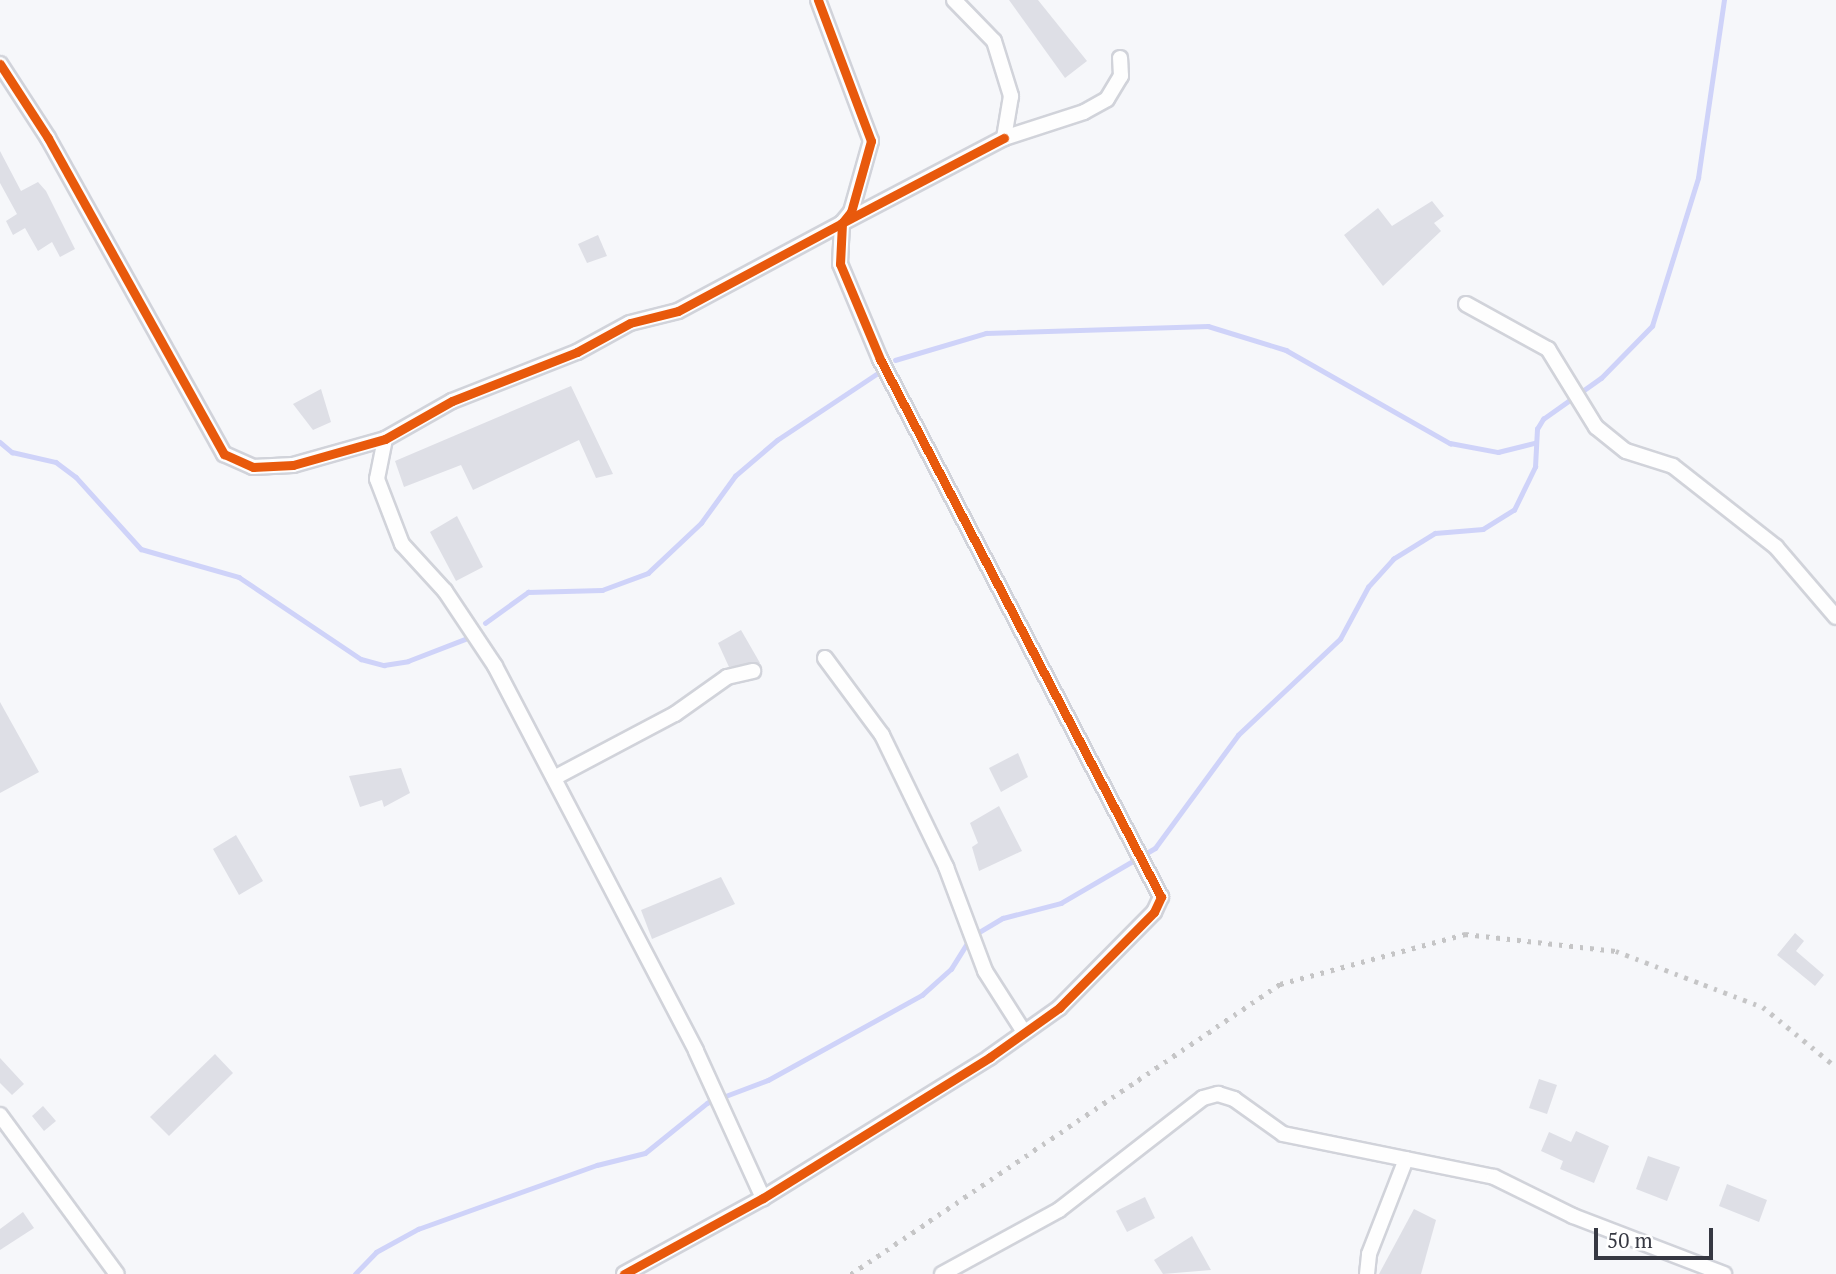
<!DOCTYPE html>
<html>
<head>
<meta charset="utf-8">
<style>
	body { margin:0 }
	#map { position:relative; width:1836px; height:1274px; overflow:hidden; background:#f6f7fa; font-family:"PT Serif",serif }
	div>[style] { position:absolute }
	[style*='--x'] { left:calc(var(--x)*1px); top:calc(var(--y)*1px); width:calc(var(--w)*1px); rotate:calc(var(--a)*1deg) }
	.stream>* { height:4.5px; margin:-2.25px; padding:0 2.25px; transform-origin:2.25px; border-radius:2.25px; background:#cfd3f9 }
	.building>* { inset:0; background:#dedfe6 }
	.roads { filter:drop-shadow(2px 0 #d1d3da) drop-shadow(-2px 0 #d1d3da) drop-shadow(0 2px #d1d3da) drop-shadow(0 -2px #d1d3da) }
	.minor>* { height:14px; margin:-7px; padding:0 7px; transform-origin:7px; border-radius:7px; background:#fefefe }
	.rail>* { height:4.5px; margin-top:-2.25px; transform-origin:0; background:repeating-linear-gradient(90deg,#c5c5c6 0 3.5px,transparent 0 10.5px) }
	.cycleway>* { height:9px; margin:-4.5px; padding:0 4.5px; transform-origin:4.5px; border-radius:4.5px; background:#e8590c }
	span { translate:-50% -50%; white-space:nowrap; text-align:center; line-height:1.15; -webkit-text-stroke:5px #fff; paint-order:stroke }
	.scale { position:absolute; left:1594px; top:1228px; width:119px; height:32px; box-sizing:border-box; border:4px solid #363842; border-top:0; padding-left:9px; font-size:21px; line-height:24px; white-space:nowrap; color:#363842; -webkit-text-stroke:5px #fff; paint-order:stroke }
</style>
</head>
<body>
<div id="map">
	<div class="stream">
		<i style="--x:895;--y:360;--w:95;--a:-16.5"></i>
		<i style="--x:986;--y:333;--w:222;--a:-1.8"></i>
		<i style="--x:1208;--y:326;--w:82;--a:17.1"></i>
		<i style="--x:1286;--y:350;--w:189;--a:29.6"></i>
		<i style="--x:1450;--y:443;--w:49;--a:10.6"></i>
		<i style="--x:1498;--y:452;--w:38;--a:-14"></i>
		<i style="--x:0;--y:442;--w:16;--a:40"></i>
		<i style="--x:12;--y:452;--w:45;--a:12.8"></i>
		<i style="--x:56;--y:462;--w:25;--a:37"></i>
		<i style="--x:76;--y:477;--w:97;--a:47.9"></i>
		<i style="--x:141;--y:549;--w:102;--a:15.9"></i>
		<i style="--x:239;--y:577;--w:147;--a:33.9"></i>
		<i style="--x:361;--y:659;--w:24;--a:15"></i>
		<i style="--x:384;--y:665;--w:24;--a:-9"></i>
		<i style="--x:408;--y:661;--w:61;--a:-21.1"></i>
		<i style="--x:485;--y:623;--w:53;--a:-35.8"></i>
		<i style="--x:528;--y:592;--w:74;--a:-1.5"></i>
		<i style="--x:602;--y:590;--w:49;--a:-20.3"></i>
		<i style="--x:648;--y:573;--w:73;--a:-43.3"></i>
		<i style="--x:701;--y:523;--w:58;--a:-54.1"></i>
		<i style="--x:735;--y:476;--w:55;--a:-40.6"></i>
		<i style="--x:777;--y:440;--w:121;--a:-33.6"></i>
		<i style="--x:976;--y:934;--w:31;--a:-31"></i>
		<i style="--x:1003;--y:918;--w:60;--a:-14.5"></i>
		<i style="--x:1061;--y:903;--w:109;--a:-30.3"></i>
		<i style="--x:1155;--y:848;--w:140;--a:-53.7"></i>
		<i style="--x:1238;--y:735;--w:140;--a:-43.3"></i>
		<i style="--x:1340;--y:639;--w:59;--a:-61.7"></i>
		<i style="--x:1368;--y:587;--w:38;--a:-48"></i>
		<i style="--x:1393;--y:559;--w:49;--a:-31.8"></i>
		<i style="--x:1435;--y:533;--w:48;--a:-4.8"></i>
		<i style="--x:1483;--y:529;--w:36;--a:-32"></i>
		<i style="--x:1514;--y:510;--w:48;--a:-64"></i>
		<i style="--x:1535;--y:467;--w:38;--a:-87"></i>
		<i style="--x:1537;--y:429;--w:12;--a:-59"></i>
		<i style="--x:1543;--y:419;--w:71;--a:-35.3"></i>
		<i style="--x:1601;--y:378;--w:73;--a:-45.6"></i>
		<i style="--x:1652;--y:326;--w:155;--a:-72.7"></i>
		<i style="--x:1698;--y:178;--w:180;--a:-81.7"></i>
		<i style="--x:355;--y:1274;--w:30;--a:-46"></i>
		<i style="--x:376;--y:1252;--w:48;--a:-28.7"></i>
		<i style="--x:418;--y:1229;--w:190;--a:-19.7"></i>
		<i style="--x:597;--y:1165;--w:49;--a:-14"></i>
		<i style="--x:645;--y:1153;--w:80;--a:-38.9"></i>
		<i style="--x:707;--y:1103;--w:65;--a:-20.7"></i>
		<i style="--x:768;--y:1080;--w:176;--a:-28.9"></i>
		<i style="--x:922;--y:995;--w:39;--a:-42"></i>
		<i style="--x:951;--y:969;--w:34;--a:-58"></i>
	</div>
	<div class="building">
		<i style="clip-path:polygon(1009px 0,1038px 0,1087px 61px,1065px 78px)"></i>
		<i style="clip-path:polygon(0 151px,21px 191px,38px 182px,46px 191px,75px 249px,60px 257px,52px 242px,38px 251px,25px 228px,13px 235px,6px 221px,17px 214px,0 183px)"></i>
		<i style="clip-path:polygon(1432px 201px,1444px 216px,1434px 223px,1441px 231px,1383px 286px,1344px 235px,1378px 208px,1392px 226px)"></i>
		<i style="clip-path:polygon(598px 235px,607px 256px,587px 263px,578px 244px)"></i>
		<i style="clip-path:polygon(571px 386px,613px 474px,596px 478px,579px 440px,473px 490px,461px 465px,404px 487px,395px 461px)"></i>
		<i style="clip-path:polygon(321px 389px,331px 422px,313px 430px,293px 404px)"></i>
		<i style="clip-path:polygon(457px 516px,483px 567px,456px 581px,430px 532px)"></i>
		<i style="clip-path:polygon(741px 630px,760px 663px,729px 667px,718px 643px)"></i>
		<i style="clip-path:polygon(0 702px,39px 772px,0 793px)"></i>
		<i style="clip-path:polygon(1018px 753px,1028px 777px,1001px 792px,989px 768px)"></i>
		<i style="clip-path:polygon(401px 768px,410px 793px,384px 807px,382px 800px,360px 807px,349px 776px)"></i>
		<i style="clip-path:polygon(999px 806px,1022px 851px,979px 871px,972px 847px,978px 843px,970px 823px)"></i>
		<i style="clip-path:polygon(236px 835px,263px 881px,239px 895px,213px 849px)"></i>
		<i style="clip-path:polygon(721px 877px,735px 904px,652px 939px,641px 910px)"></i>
		<i style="clip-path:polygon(1795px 933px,1804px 941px,1796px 951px,1824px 975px,1815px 986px,1777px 955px)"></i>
		<i style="clip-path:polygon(215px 1054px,233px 1073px,169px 1136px,150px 1117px)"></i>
		<i style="clip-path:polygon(0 1058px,24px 1084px,12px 1095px,0 1083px)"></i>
		<i style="clip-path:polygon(1539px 1079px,1557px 1085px,1547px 1114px,1529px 1108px)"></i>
		<i style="clip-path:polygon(43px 1106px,56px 1121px,44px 1131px,32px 1116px)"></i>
		<i style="clip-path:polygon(1576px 1131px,1609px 1146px,1594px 1183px,1560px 1169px,1563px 1161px,1541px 1151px,1549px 1132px,1571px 1142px)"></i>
		<i style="clip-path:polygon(1648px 1156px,1680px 1167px,1667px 1201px,1636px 1189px)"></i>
		<i style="clip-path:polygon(1727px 1184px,1767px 1200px,1759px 1222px,1719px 1206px)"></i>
		<i style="clip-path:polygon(1145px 1197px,1155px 1218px,1127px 1232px,1116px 1211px)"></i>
		<i style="clip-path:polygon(1414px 1209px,1436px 1220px,1421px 1274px,1379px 1274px)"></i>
		<i style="clip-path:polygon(23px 1212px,34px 1228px,0 1250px,0 1229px)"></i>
		<i style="clip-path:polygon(1192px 1236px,1211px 1270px,1163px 1274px,1154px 1260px)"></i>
	</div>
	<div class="roads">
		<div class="minor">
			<i style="--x:954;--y:0;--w:57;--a:45.7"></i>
			<i style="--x:994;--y:41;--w:58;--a:72.8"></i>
			<i style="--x:1011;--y:96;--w:43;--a:99.5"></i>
			<i style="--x:1004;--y:138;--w:84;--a:-18"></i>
			<i style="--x:1084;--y:112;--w:26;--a:-29"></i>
			<i style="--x:1107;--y:99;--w:27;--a:-59"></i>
			<i style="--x:1121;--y:76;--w:18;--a:-93"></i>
			<i style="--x:0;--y:64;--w:88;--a:57"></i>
			<i style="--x:48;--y:138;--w:362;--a:60.9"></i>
			<i style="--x:224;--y:454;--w:32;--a:24"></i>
			<i style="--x:253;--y:467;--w:40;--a:-2.9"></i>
			<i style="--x:293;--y:465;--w:96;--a:-15.8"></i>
			<i style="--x:385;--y:439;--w:77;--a:-29.6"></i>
			<i style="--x:452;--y:401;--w:134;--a:-21.4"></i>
			<i style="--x:577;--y:352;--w:60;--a:-28.7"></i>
			<i style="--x:630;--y:323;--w:49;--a:-14"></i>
			<i style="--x:678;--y:311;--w:186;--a:-28.2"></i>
			<i style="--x:842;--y:223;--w:14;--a:-51"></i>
			<i style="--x:851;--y:212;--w:74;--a:-74.3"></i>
			<i style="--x:871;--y:141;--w:151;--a:-110.6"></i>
			<i style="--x:1466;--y:304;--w:94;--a:28.8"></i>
			<i style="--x:1548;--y:349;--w:92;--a:58.4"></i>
			<i style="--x:1596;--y:427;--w:38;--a:39"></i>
			<i style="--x:1626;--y:451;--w:49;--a:17.7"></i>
			<i style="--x:1673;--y:466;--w:131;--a:38.2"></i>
			<i style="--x:1776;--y:547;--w:92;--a:49.4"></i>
			<i style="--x:385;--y:439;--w:41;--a:101.3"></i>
			<i style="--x:377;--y:479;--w:70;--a:69"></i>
			<i style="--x:402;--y:544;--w:64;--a:47.5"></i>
			<i style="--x:445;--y:591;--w:90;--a:56.3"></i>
			<i style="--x:495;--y:666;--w:434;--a:62.4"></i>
			<i style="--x:696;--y:1051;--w:162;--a:65.5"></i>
			<i style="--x:825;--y:658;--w:96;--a:53.5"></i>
			<i style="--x:882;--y:735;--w:147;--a:64.1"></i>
			<i style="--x:946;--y:867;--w:111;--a:69.4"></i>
			<i style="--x:985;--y:971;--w:72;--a:57.4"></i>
			<i style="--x:554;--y:778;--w:137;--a:-27.9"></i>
			<i style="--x:675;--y:714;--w:64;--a:-35.4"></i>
			<i style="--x:727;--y:677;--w:27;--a:-13"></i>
			<i style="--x:0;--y:1115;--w:197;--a:53.7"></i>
			<i style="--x:624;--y:1274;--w:158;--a:-28.7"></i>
			<i style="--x:763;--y:1198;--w:267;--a:-31.8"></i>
			<i style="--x:990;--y:1057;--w:85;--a:-35.4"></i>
			<i style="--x:1059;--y:1008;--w:135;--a:-45.3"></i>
			<i style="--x:1154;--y:912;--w:17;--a:-65"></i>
			<i style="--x:1161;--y:897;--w:607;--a:-117.58"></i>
			<i style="--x:880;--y:359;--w:103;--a:-112.8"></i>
			<i style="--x:840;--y:264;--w:41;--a:-87.2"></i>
			<i style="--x:842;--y:223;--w:183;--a:-27.7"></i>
			<i style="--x:942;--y:1274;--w:133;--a:-28.7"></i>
			<i style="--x:1059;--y:1210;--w:182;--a:-37.9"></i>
			<i style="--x:1203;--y:1098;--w:16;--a:-15"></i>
			<i style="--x:1218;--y:1094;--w:17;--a:17"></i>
			<i style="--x:1234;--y:1099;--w:60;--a:35.5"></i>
			<i style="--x:1283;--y:1134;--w:215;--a:11.5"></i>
			<i style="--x:1494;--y:1177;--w:88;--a:26.3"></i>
			<i style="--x:1573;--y:1216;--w:162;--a:21"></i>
			<i style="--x:1367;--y:1274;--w:20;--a:-84"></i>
			<i style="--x:1369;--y:1254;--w:102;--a:-68.7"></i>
		</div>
	</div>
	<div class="rail">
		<i style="--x:851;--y:1274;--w:518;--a:-34.06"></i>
		<i style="--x:1280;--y:984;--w:192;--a:-15.1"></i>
		<i style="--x:1465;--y:934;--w:152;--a:6.4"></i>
		<i style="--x:1616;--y:951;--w:157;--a:20.9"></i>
		<i style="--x:1763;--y:1007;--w:94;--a:39.4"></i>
	</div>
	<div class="cycleway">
		<i style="--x:0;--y:64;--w:88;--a:57"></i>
		<i style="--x:48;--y:138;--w:362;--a:60.9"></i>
		<i style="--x:224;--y:454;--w:32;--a:24"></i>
		<i style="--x:253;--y:467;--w:40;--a:-2.9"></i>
		<i style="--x:293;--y:465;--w:96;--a:-15.8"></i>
		<i style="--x:385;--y:439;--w:77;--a:-29.6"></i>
		<i style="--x:452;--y:401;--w:134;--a:-21.4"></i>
		<i style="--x:577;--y:352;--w:60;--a:-28.7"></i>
		<i style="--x:630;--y:323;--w:49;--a:-14"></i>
		<i style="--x:678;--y:311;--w:186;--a:-28.2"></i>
		<i style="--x:842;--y:223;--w:14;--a:-51"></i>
		<i style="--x:851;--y:212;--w:74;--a:-74.3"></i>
		<i style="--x:871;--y:141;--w:151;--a:-110.6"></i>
		<i style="--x:624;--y:1274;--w:158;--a:-28.7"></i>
		<i style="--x:763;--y:1198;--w:267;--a:-31.8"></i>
		<i style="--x:990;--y:1057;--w:85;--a:-35.4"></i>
		<i style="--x:1059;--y:1008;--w:135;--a:-45.3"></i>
		<i style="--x:1154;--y:912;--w:17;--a:-65"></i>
		<i style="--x:1161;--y:897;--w:607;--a:-117.58"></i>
		<i style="--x:880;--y:359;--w:103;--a:-112.8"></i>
		<i style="--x:840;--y:264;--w:41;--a:-87.2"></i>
		<i style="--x:842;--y:223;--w:183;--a:-27.7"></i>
	</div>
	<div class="scale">50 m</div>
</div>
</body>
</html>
